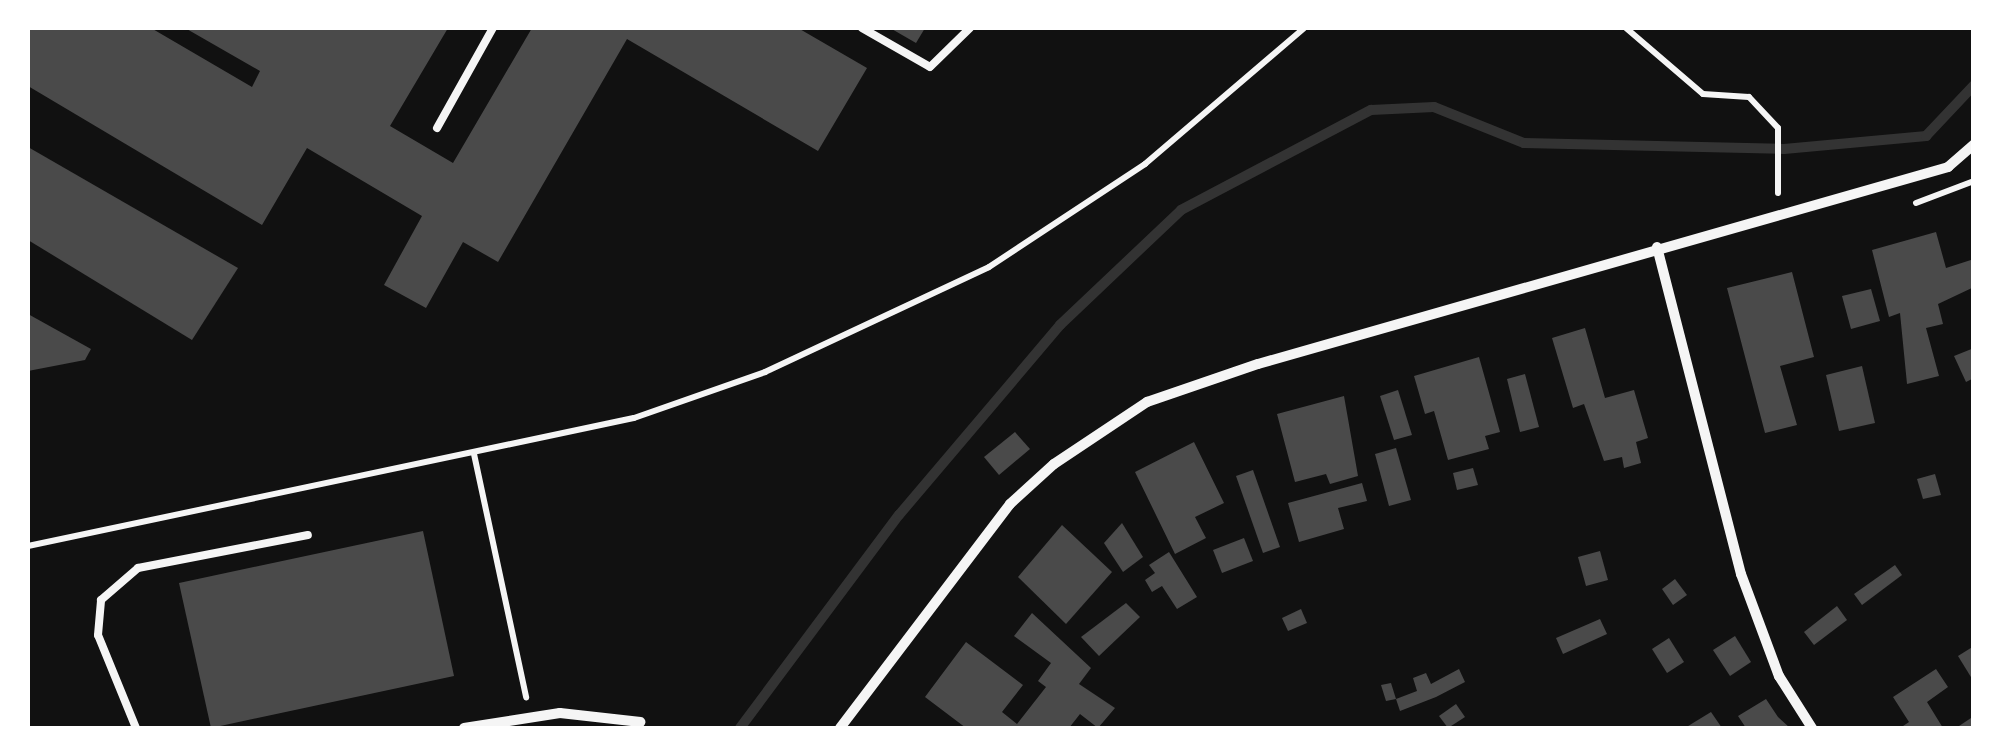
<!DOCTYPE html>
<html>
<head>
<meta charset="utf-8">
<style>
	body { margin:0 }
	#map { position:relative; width:2001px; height:756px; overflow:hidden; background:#111; font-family:Roboto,sans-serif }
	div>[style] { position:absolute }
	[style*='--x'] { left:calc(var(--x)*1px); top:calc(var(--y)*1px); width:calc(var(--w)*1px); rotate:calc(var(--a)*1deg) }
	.stream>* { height:10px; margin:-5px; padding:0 5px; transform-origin:5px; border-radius:5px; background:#333 }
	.building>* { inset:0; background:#4a4a4a }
	.path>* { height:6px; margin:-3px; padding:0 3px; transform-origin:3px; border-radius:3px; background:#f5f5f5 }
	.service>* { height:8px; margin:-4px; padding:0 4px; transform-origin:4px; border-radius:4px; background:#f5f5f5 }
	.minor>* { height:10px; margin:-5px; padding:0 5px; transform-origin:5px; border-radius:5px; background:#f5f5f5 }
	span { translate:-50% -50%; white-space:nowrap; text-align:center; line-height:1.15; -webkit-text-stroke:10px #fff; paint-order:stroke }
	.frame { position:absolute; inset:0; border:30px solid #fff; pointer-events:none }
</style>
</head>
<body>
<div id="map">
	<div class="stream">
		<i style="--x:740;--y:728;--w:266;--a:-53.3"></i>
		<i style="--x:899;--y:515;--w:249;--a:-49.7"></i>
		<i style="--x:1060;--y:325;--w:167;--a:-43.5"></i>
		<i style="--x:1181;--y:210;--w:215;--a:-27.8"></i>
		<i style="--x:1371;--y:110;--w:63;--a:-2.7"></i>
		<i style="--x:1434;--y:107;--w:97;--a:21.8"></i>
		<i style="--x:1524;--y:143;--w:260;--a:1.3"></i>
		<i style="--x:1784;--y:149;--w:143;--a:-5.2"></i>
		<i style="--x:1926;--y:136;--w:70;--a:-46.7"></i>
	</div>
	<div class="building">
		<i style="clip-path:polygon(28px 28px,151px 28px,252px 87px,260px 71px,185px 28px,448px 28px,390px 126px,453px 163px,532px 28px,798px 28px,867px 68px,818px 151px,627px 39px,498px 262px,463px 242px,426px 308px,384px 285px,422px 216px,307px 148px,262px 225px,28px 86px)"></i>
		<i style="clip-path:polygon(890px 28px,925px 28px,916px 43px)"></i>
		<i style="clip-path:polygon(28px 147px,238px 268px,192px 340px,28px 240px)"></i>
		<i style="clip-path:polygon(1936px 232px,1946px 268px,1974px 259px,1974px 287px,1938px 304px,1943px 324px,1926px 328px,1939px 376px,1907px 384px,1900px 313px,1889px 317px,1872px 250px)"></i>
		<i style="clip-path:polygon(1792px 272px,1814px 357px,1780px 366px,1797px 425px,1765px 433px,1727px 288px)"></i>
		<i style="clip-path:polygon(1871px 289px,1880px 321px,1851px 329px,1842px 296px)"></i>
		<i style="clip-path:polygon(28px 314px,91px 349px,85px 360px,28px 371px)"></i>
		<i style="clip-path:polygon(1585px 328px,1605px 398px,1634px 390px,1648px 438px,1636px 442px,1641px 463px,1624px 468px,1622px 457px,1604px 461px,1584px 404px,1573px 408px,1552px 338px)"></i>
		<i style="clip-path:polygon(1974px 348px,1974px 378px,1966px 382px,1954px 356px)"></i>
		<i style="clip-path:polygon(1479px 357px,1500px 432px,1485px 436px,1489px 449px,1448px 460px,1434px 411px,1425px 414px,1414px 376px)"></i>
		<i style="clip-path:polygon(1862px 366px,1875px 423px,1839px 431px,1826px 375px)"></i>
		<i style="clip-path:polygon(1525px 374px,1539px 427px,1520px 432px,1507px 379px)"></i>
		<i style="clip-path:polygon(1398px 390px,1412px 435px,1394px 440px,1380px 396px)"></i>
		<i style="clip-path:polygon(1344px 396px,1358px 476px,1330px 484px,1326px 474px,1295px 482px,1277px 414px)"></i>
		<i style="clip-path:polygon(1015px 432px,1030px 449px,999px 475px,984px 457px)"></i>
		<i style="clip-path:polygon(1194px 442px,1224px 503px,1195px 517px,1206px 538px,1175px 554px,1135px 472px)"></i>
		<i style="clip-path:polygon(1396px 448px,1411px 500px,1389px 506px,1375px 454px)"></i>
		<i style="clip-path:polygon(1473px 468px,1478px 485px,1457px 490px,1453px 473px)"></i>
		<i style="clip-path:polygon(1253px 470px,1280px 547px,1263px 553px,1236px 476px)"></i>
		<i style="clip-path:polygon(1935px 474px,1941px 495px,1923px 499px,1917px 479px)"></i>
		<i style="clip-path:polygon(1362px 483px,1367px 501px,1338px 508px,1344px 529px,1299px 542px,1288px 503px)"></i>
		<i style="clip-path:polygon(1122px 523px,1143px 557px,1123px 572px,1104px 543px)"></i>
		<i style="clip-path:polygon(1062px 525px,1112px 572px,1066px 624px,1018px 577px)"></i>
		<i style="clip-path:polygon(423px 531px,454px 676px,211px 728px,179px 583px)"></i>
		<i style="clip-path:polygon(1244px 538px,1253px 561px,1222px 573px,1213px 550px)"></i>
		<i style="clip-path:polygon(1600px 551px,1608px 580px,1586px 586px,1578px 557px)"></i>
		<i style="clip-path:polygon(1169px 552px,1197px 597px,1177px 609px,1162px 586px,1152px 592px,1145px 580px,1155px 573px,1149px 565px)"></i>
		<i style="clip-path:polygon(1895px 565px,1902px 575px,1862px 605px,1854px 594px)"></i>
		<i style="clip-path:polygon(1675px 579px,1687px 595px,1673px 605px,1662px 589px)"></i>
		<i style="clip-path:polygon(1126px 603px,1140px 617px,1099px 656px,1081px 637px)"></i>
		<i style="clip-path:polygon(1837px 606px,1847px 620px,1814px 645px,1804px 632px)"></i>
		<i style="clip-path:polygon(1301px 609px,1307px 623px,1288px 631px,1282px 618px)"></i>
		<i style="clip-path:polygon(1032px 613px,1091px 668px,1079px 684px,1115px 708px,1098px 728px,1080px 714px,1069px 728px,966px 728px,925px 697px,966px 642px,1023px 685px,1002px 712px,1017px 724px,1046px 687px,1038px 681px,1051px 663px,1014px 636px)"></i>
		<i style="clip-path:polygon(1600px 619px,1607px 634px,1563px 654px,1556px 638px)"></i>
		<i style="clip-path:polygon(1735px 636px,1751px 662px,1730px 676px,1713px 650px)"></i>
		<i style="clip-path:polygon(1669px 638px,1684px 662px,1667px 673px,1652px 649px)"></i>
		<i style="clip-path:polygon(1974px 646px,1974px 682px,1958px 656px)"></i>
		<i style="clip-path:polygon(1459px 669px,1465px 682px,1436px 697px,1400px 711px,1396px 699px,1386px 701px,1381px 685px,1391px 683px,1396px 699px,1417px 691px,1413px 678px,1426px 673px,1431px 684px)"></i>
		<i style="clip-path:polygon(1936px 669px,1948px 687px,1927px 702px,1943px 728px,1900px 728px,1909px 722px,1893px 697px)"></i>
		<i style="clip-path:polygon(1766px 699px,1778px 717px,1790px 728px,1746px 728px,1738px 716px)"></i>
		<i style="clip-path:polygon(1456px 704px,1465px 717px,1448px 728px,1439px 716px)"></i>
		<i style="clip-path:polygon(1711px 712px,1722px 728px,1685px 728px,1693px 723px)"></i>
		<i style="clip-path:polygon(1971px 718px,1974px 728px,1956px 728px)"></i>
	</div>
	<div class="path">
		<i style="--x:1626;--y:28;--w:101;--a:40.6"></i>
		<i style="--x:1703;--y:94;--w:46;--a:3.7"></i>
		<i style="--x:1749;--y:97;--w:42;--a:46.9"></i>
		<i style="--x:1778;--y:128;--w:65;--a:90"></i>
		<i style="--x:1916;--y:203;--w:62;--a:-20.8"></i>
		<i style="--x:474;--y:454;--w:249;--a:77.9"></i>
		<i style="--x:28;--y:546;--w:619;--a:-11.93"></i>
		<i style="--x:634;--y:418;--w:139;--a:-19.3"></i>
		<i style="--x:765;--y:372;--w:247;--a:-25.1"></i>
		<i style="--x:989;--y:267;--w:187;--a:-33.4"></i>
		<i style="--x:1145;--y:164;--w:209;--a:-40.5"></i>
	</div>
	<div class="service">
		<i style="--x:862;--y:28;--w:78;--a:29.8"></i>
		<i style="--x:930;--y:67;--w:56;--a:-44.3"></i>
		<i style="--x:437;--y:128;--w:115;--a:-60.8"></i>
		<i style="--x:136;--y:728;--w:100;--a:-112.2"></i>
		<i style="--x:98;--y:635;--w:35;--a:-85"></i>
		<i style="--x:101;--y:600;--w:49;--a:-40.9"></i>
		<i style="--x:138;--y:568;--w:173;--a:-11"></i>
	</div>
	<div class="minor">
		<i style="--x:1657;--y:247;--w:338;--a:75.6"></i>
		<i style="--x:1741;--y:574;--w:109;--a:69.6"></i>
		<i style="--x:1779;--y:676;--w:62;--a:57.6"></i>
		<i style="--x:464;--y:728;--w:97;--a:-8.9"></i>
		<i style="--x:560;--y:713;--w:81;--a:6.4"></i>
		<i style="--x:840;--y:728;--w:281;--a:-52.8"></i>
		<i style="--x:1010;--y:504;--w:59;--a:-42.3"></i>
		<i style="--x:1054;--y:464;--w:112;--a:-33.7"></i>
		<i style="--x:1147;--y:402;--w:117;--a:-18.9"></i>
		<i style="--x:1258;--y:364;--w:718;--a:-15.93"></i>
		<i style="--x:1948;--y:167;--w:35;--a:-41"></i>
	</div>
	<div class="frame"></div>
</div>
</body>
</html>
